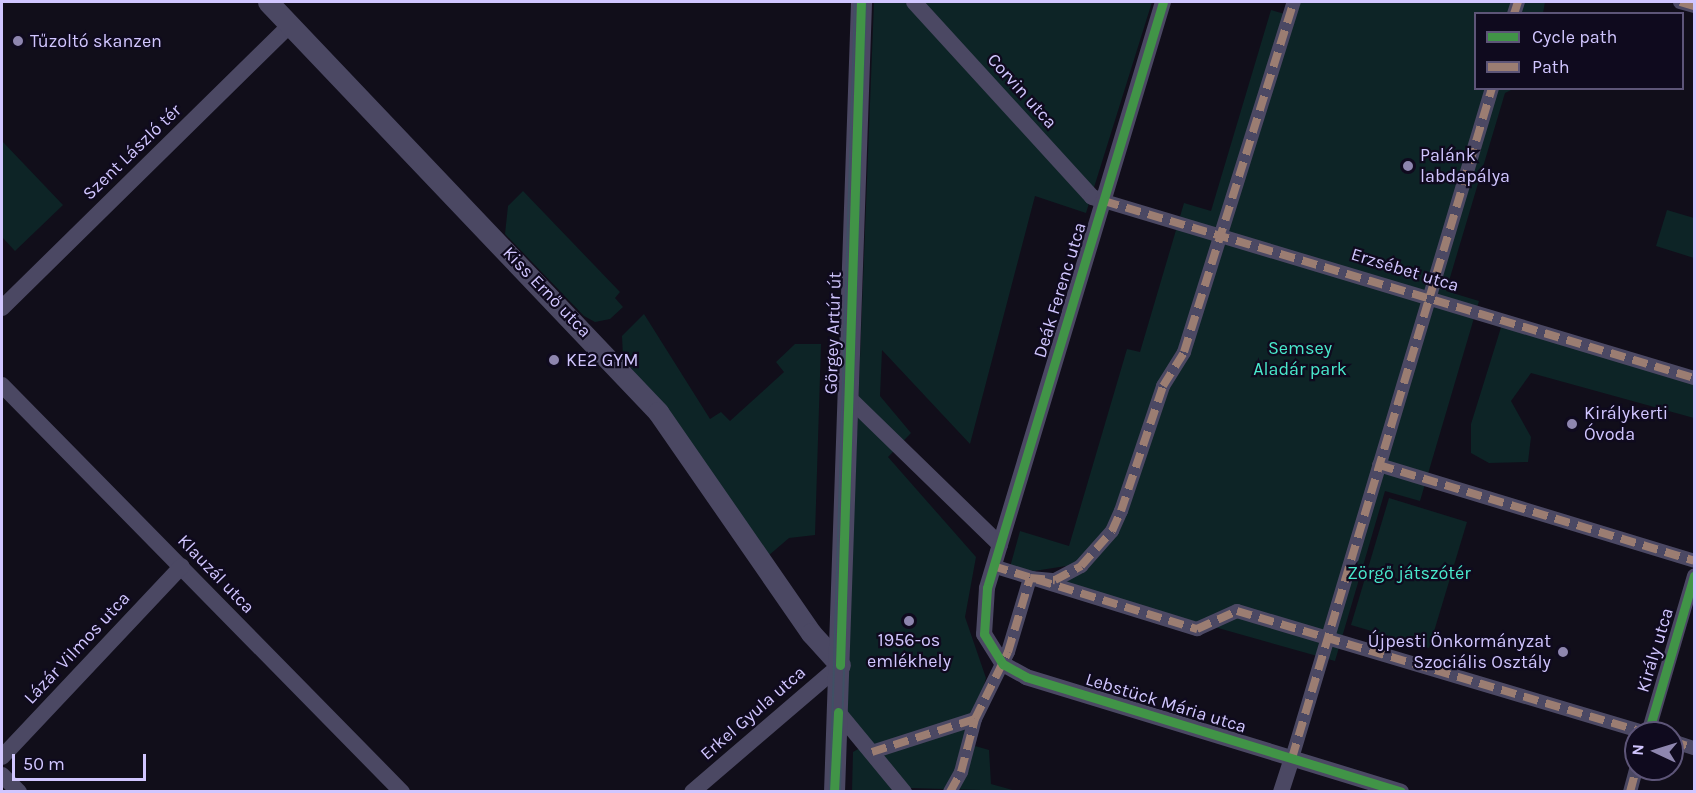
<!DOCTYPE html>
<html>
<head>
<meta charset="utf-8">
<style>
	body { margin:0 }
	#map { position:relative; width:1696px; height:793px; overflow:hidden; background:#110e1a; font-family:Karla,sans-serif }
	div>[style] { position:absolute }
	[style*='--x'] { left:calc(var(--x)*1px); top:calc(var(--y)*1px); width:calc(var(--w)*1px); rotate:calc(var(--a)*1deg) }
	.green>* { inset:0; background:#0d2426 }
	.pedestrian>* { height:14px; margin:-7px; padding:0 7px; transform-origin:7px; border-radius:7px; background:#4b4863 }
	.minor>* { height:16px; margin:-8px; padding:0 8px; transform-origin:8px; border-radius:8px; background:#4b4863 }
	.tertiary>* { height:21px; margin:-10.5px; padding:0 10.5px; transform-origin:10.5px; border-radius:10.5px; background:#4b4863 }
	.tram>* { height:1.5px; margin:-0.75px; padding:0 0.75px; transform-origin:0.75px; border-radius:0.75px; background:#3f5064 }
	.quiet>* { height:8px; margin-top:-4px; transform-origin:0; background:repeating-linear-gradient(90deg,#9b7d72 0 15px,transparent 0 23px) }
	.cycleway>* { height:9px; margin:-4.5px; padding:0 4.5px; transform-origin:4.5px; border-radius:4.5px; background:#419447 }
	.dots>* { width:16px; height:16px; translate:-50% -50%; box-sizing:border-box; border:3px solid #0f0a1e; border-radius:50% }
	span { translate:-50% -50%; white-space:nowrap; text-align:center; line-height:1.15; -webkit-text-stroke:4.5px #0f0a1e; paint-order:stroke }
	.poi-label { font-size:18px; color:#d1c6ff }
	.left { translate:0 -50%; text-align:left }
	.right { translate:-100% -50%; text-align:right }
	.street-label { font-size:18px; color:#d1c6ff }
	.park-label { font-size:18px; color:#49e9cc }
	.frame { position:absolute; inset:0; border:3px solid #d1c6ff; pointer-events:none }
	.legend { position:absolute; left:1474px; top:12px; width:210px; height:78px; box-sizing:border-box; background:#0f0a1e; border:2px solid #5d5578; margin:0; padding:8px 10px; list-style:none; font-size:18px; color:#d1c6ff }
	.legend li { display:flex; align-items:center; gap:12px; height:30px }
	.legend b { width:30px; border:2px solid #5d5578 }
	.north { position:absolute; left:1624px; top:721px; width:60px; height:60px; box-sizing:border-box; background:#0f0a1e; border:2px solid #5d5578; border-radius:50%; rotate:274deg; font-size:16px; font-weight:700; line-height:24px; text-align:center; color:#d1c6ff }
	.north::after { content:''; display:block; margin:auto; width:21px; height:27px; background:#8e86af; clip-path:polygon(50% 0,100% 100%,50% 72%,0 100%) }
	.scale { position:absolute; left:12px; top:754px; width:134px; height:27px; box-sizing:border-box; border:3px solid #d1c6ff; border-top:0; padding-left:8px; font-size:18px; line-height:21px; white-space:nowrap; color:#d1c6ff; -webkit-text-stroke:4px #0f0a1e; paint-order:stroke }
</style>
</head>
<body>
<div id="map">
	<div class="green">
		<i style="clip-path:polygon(874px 2px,1152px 2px,1086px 213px,1035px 196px,970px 444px,882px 350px,880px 396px,911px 433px,888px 457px,976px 557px,965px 617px,986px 678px,968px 744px,989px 750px,991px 784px,1016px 791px,910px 788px,846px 714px)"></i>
		<i style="clip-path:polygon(1292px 2px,1545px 2px,1543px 13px,1476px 14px,1476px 88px,1513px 89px,1505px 93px,1446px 291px,1479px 301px,1420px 501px,1385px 491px,1335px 661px,1080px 589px,1062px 580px,1066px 566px,1034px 571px,1010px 567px,1020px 531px,1069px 546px,1127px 349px,1140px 352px,1184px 203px,1211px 211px,1271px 10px,1288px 15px)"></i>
		<i style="clip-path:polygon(2px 141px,63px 205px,15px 251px,2px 237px)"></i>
		<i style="clip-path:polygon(523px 191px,620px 292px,615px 298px,623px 307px,610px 319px,595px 322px,584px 316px,505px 234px,508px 206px)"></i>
		<i style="clip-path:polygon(1667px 210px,1694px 218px,1694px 258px,1656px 246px)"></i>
		<i style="clip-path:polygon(644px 314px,710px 419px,721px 412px,730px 421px,784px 372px,776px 362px,795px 344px,821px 344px,815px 535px,789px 538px,768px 556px,623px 357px,622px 336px)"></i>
		<i style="clip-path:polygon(1503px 321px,1694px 376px,1694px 418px,1531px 373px,1511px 401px,1531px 437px,1528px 462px,1489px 463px,1471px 453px,1471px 424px)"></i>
		<i style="clip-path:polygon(1389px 498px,1467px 522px,1429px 648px,1351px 625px)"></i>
		<i style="clip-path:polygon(860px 748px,893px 791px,852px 792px,853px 752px)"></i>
	</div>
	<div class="pedestrian">
		<i style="--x:1680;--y:2;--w:15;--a:16"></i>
		<i style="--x:1514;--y:14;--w:13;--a:-72"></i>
		<i style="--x:1104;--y:201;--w:616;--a:16.7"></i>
		<i style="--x:1379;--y:465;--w:329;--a:16.9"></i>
		<i style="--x:993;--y:566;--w:214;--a:17.2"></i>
		<i style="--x:1197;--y:629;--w:44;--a:-24.2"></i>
		<i style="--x:1237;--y:611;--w:428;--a:16.6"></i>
		<i style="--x:1648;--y:733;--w:164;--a:-73.7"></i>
		<i style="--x:1672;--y:741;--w:23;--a:18"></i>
		<i style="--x:872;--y:752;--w:108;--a:-17.8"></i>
		<i style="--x:1292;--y:758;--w:699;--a:-73.38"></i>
		<i style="--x:950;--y:792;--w:23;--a:-61"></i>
		<i style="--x:961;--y:772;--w:55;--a:-75.2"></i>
		<i style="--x:975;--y:719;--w:75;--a:-63.8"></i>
		<i style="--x:1008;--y:652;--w:77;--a:-73.4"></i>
		<i style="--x:1030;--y:578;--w:25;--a:5"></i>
		<i style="--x:1055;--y:580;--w:30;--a:-28"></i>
		<i style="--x:1081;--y:566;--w:47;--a:-48.5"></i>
		<i style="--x:1112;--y:531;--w:22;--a:-66"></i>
		<i style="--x:1121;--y:511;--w:132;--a:-71.4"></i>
		<i style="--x:1163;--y:386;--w:40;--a:-58"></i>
		<i style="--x:1184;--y:352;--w:367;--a:-72.6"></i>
		<i style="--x:1630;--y:792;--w:24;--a:-75"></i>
	</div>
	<div class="minor">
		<i style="--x:914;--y:2;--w:264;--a:47.6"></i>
		<i style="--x:1092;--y:197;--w:13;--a:18"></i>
		<i style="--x:1163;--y:2;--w:612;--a:106.72"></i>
		<i style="--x:987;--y:588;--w:46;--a:93.7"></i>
		<i style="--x:984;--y:634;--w:36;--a:58"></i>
		<i style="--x:1003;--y:664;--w:26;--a:29"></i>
		<i style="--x:1026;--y:677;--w:392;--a:17"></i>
		<i style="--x:2;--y:308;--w:404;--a:-44.5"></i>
		<i style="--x:2;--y:385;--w:571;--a:45.5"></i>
		<i style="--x:848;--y:397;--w:212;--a:44.2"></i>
		<i style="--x:838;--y:712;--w:104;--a:50.5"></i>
		<i style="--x:2;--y:757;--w:262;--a:-46.7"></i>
		<i style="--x:2;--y:775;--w:24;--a:45"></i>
		<i style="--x:692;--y:792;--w:195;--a:-40.6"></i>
		<i style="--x:1281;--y:792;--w:36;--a:-72"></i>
	</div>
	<div class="tertiary">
		<i style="--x:268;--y:2;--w:566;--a:46.43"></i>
		<i style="--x:658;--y:412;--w:269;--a:55.3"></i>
		<i style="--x:811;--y:633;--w:43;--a:47.8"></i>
		<i style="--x:834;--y:792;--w:790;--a:-88.04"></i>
	</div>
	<div class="tram">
		<i style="--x:830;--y:792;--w:790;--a:-88.19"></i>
		<i style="--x:840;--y:792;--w:790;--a:-88.11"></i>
	</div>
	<div class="quiet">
		<i style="--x:1680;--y:2;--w:15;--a:16"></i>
		<i style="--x:1514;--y:14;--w:13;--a:-72"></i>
		<i style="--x:1104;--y:201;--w:616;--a:16.7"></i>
		<i style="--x:1379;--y:465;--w:329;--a:16.9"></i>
		<i style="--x:993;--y:566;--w:214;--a:17.2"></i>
		<i style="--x:1197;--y:629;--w:44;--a:-24.2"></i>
		<i style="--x:1237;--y:611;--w:428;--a:16.6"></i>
		<i style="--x:1672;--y:741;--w:23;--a:18"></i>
		<i style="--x:872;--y:752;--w:108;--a:-17.8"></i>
		<i style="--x:1292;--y:758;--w:699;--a:-73.38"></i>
		<i style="--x:950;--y:792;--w:23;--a:-61"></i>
		<i style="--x:961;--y:772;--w:55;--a:-75.2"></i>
		<i style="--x:975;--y:719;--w:75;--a:-63.8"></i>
		<i style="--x:1008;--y:652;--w:77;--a:-73.4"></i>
		<i style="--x:1030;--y:578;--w:25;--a:5"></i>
		<i style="--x:1055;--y:580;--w:30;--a:-28"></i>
		<i style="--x:1081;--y:566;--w:47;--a:-48.5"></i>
		<i style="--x:1112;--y:531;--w:22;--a:-66"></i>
		<i style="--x:1121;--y:511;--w:132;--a:-71.4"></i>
		<i style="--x:1163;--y:386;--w:40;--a:-58"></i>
		<i style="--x:1184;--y:352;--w:367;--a:-72.6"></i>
		<i style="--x:1630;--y:792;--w:24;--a:-75"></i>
	</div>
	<div class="cycleway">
		<i style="--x:1163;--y:2;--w:612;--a:106.72"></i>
		<i style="--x:987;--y:588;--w:46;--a:93.7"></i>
		<i style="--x:984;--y:634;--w:36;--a:58"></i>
		<i style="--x:1003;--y:664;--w:26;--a:29"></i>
		<i style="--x:1026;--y:677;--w:392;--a:17"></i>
		<i style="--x:840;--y:665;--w:663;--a:-88.19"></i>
		<i style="--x:1648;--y:733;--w:164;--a:-73.7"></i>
		<i style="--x:834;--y:792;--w:80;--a:-87.1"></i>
	</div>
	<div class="dots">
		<i style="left:18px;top:41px;background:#8e86af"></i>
		<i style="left:1408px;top:166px;background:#8e86af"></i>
		<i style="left:554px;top:360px;background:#8e86af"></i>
		<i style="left:1572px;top:424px;background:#8e86af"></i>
		<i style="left:909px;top:621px;background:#8e86af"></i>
		<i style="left:1563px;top:652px;background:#8e86af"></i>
	</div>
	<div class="poi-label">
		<span class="left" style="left:30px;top:41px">Tűzoltó skanzen</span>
		<span class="left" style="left:1420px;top:166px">Palánk<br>labdapálya</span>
		<span class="left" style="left:566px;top:360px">KE2 GYM</span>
		<span class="left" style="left:1584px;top:424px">Királykerti<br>Óvoda</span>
		<span style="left:909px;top:651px">1956-os<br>emlékhely</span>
		<span class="right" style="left:1551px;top:652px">Újpesti Önkormányzat<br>Szociális Osztály</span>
	</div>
	<div class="street-label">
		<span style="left:1022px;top:91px;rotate:48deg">Corvin utca</span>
		<span style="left:132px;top:152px;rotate:-44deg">Szent László tér</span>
		<span style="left:1405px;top:270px;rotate:17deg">Erzsébet utca</span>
		<span style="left:1060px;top:290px;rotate:-73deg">Deák Ferenc utca</span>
		<span style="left:547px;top:292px;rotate:46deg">Kiss Ernő utca</span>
		<span style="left:833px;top:333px;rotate:-88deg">Görgey Artúr út</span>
		<span style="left:216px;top:574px;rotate:46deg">Klauzál utca</span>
		<span style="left:77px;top:648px;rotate:-47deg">Lázár Vilmos utca</span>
		<span style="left:1655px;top:650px;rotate:-73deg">Király utca</span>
		<span style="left:1166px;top:703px;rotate:17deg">Lebstück Mária utca</span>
		<span style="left:753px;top:713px;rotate:-41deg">Erkel Gyula utca</span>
	</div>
	<div class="park-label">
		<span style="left:1300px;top:359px">Semsey<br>Aladár park</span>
		<span style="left:1409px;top:573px">Zörgő játszótér</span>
	</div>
	<div class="frame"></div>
	<ul class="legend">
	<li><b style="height:8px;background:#419447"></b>Cycle path</li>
	<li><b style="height:8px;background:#9b7d72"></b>Path</li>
	</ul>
	<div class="north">N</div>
	<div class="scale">50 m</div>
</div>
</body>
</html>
